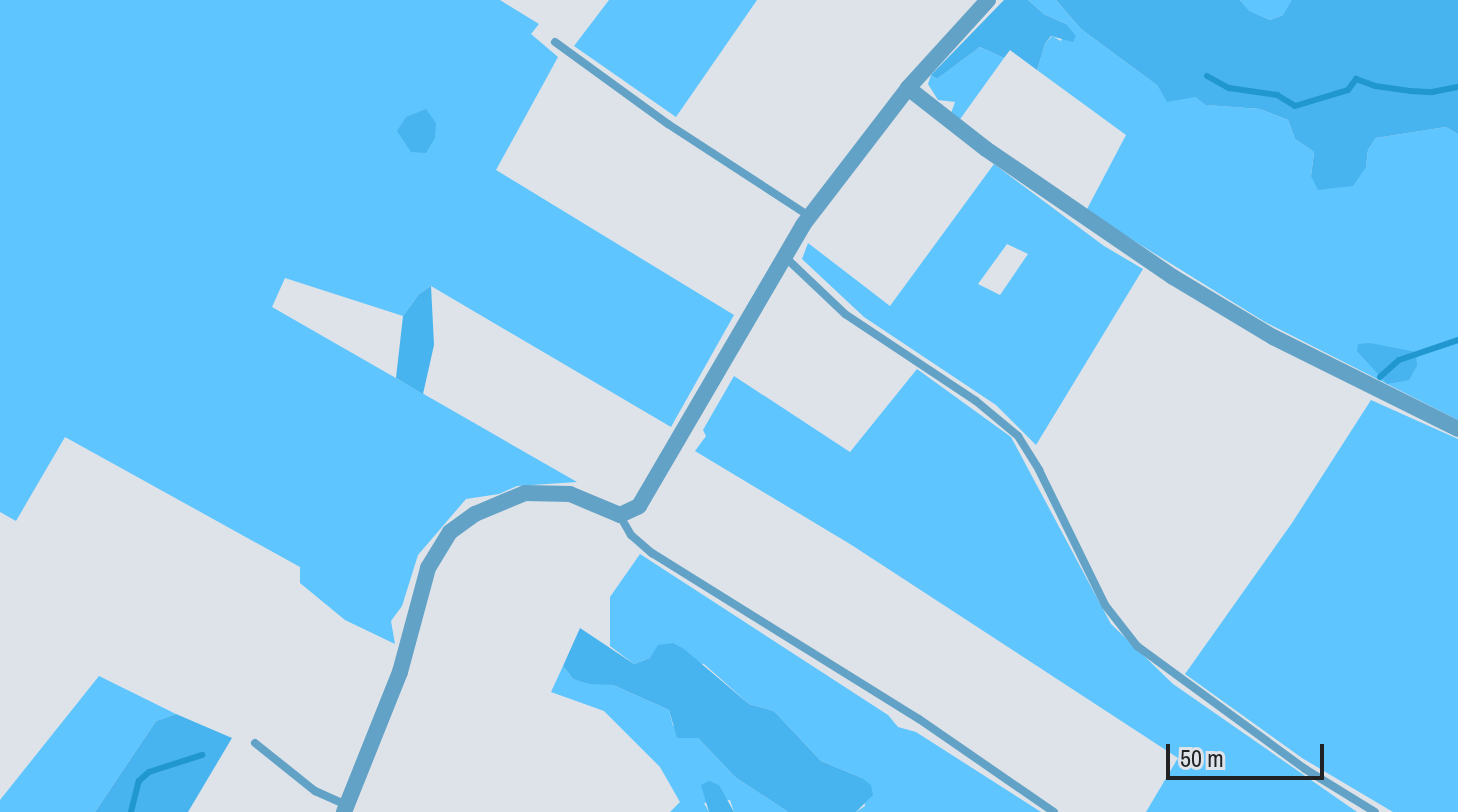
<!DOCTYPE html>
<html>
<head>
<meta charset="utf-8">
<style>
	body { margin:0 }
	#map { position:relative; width:1458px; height:812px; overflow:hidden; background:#dde3e8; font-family:"Archivo Narrow",sans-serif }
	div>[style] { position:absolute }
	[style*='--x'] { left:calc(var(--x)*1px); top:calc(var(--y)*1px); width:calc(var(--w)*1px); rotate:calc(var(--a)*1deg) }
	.green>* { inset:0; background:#5ec5ff }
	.forest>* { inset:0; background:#48b4ef }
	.stream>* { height:6px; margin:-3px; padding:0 3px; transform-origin:3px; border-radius:3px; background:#2197d0 }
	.lane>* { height:8px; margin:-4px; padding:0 4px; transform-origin:4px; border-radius:4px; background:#63a2c7 }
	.street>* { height:16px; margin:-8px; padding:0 8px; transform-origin:8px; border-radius:8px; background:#63a2c7 }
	span { translate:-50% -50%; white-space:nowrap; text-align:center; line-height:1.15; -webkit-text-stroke:7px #dde3e8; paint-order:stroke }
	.scale { position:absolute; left:1166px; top:744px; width:158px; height:36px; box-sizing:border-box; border:4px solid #202224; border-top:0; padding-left:10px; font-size:24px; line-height:28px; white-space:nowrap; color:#202224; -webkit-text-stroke:6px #dde3e8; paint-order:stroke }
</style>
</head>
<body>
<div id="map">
	<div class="green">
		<i style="clip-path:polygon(0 0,500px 0,539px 24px,531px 34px,558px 57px,496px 170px,734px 315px,671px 427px,431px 286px,419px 294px,403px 316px,285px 278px,272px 307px,577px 482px,517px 486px,499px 494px,466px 499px,418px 555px,402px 606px,391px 621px,395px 644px,345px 620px,300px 583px,300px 567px,65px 437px,16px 521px,0 512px)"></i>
		<i style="clip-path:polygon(609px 0,757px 0,676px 117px,574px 46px)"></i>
		<i style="clip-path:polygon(1028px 0,1056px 0,1081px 29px,1158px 86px,1195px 97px,1207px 105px,1260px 109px,1288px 120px,1295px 139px,1314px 152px,1311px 176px,1366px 167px,1368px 150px,1376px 138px,1446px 127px,1458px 134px,1458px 420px,1265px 322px,1086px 211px,1126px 135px,1037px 70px,1045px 44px,1052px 36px,1061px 41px,1066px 24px,1044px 14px)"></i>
		<i style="clip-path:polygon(1240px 0,1292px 0,1292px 3px,1283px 15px,1270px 20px,1248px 11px)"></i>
		<i style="clip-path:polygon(980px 47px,1004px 58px,958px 122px,950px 116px,955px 102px,938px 100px,928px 84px,931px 75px,937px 79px)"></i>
		<i style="clip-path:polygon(evenodd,994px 164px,1104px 246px,1143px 269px,1036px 445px,996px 405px,864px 317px,802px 259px,808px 243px,890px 306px,994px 164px,1007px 244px,1028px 254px,1000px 295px,978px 284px,1007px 244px)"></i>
		<i style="clip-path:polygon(917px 369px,1011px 437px,1111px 624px,1173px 684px,1357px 812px,1146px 812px,1178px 758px,850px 544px,695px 451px,706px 436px,703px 430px,734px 376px,850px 452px)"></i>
		<i style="clip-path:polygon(1371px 400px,1458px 439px,1458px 812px,1393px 812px,1302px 758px,1185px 674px,1292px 523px)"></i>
		<i style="clip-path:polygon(640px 554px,888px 715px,898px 727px,916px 732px,1041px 812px,856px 812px,865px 806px,862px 778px,821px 761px,774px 711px,749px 704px,704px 664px,650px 658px,634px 664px,610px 646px,610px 597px)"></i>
		<i style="clip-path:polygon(563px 666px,573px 679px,613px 685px,669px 710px,673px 726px,698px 738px,735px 777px,788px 812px,734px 812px,730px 800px,704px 803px,709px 812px,670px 812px,680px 802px,660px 767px,604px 711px,551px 692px)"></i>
		<i style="clip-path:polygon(99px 676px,176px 714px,156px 721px,95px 812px,0 812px,0 800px)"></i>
	</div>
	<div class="forest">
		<i style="clip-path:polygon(1004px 0,1028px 0,1044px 14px,1066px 24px,1076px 36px,1073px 42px,1051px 36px,1045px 44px,1037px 70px,1010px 50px,1004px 58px,980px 47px,937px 79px,931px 75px)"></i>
		<i style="clip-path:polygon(1056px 0,1240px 0,1249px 11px,1270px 20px,1283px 15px,1292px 0,1458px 0,1458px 134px,1446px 127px,1376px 138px,1368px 150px,1366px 167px,1353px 186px,1318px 190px,1311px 176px,1314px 152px,1295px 139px,1288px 120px,1260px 109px,1206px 105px,1195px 97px,1167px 102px,1158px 86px,1081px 29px)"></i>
		<i style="clip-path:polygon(426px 109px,436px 123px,435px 138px,426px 153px,411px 152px,397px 131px,406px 117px)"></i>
		<i style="clip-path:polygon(431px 286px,434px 345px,423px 394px,396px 378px,403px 316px,419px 294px)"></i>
		<i style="clip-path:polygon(1370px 343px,1416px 352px,1417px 366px,1409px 380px,1387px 384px,1357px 351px,1358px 344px)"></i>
		<i style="clip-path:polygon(580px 628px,634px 664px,650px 658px,658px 645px,673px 643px,684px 649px,749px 704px,774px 711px,821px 761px,862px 778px,871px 785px,873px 795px,856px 812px,788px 812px,735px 777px,698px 738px,677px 738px,669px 710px,613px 685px,590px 684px,573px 679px,563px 666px)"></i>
		<i style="clip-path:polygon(176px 714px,232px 738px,188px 812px,95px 812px,156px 721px)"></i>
		<i style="clip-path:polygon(709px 781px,719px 785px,734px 812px,709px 812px,701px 785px)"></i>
	</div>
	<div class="stream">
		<i style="--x:1207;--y:76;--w:25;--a:29"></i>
		<i style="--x:1229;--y:88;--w:49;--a:8.3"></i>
		<i style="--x:1277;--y:95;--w:21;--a:31"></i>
		<i style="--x:1295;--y:106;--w:55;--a:-16.8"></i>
		<i style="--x:1348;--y:90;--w:14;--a:-54"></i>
		<i style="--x:1356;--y:79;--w:20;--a:20"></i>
		<i style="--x:1375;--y:86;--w:35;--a:8"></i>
		<i style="--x:1410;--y:91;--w:22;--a:3"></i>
		<i style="--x:1432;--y:92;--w:26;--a:-11"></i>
		<i style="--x:1380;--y:377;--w:25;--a:-42"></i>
		<i style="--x:1399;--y:360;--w:62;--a:-18.7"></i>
		<i style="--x:131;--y:812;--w:32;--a:-76"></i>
		<i style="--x:139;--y:781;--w:13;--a:-42"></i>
		<i style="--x:149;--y:772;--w:56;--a:-17.8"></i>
	</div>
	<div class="lane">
		<i style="--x:555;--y:42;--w:140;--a:36"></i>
		<i style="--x:668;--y:124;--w:168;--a:33.1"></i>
		<i style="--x:785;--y:257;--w:83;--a:43.5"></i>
		<i style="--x:845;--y:314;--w:157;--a:33.6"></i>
		<i style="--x:976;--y:401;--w:55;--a:39.8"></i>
		<i style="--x:1018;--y:436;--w:40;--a:58"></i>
		<i style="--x:1039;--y:470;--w:150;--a:63.9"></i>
		<i style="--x:1105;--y:605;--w:52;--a:52"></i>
		<i style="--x:1137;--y:646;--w:208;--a:36.2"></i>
		<i style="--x:1305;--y:769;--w:82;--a:31.6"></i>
		<i style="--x:620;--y:516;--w:22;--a:60"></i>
		<i style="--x:631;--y:535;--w:28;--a:41"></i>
		<i style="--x:652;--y:553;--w:314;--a:31.9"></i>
		<i style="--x:919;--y:719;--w:164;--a:34.6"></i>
		<i style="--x:255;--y:743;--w:77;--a:38.7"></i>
		<i style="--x:315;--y:791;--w:35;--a:24"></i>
	</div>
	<div class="street">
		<i style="--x:908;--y:88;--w:99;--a:38"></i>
		<i style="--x:986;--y:149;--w:227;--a:34.4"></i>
		<i style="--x:1173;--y:277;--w:117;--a:31"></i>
		<i style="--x:1273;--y:337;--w:207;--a:26.4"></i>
		<i style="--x:344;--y:812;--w:151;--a:-68.2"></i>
		<i style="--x:400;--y:672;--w:108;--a:-74.9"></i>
		<i style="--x:428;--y:568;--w:42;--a:-58.6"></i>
		<i style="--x:450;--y:532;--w:31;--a:-36"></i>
		<i style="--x:475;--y:514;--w:54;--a:-22.8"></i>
		<i style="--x:525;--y:493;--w:45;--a:1.3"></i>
		<i style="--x:570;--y:494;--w:54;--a:22.8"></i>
		<i style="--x:620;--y:515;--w:21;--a:-25"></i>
		<i style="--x:639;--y:506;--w:325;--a:-59.7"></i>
		<i style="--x:803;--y:225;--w:173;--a:-52.5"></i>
		<i style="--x:908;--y:88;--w:119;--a:-47.7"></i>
	</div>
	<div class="scale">50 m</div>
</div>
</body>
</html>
